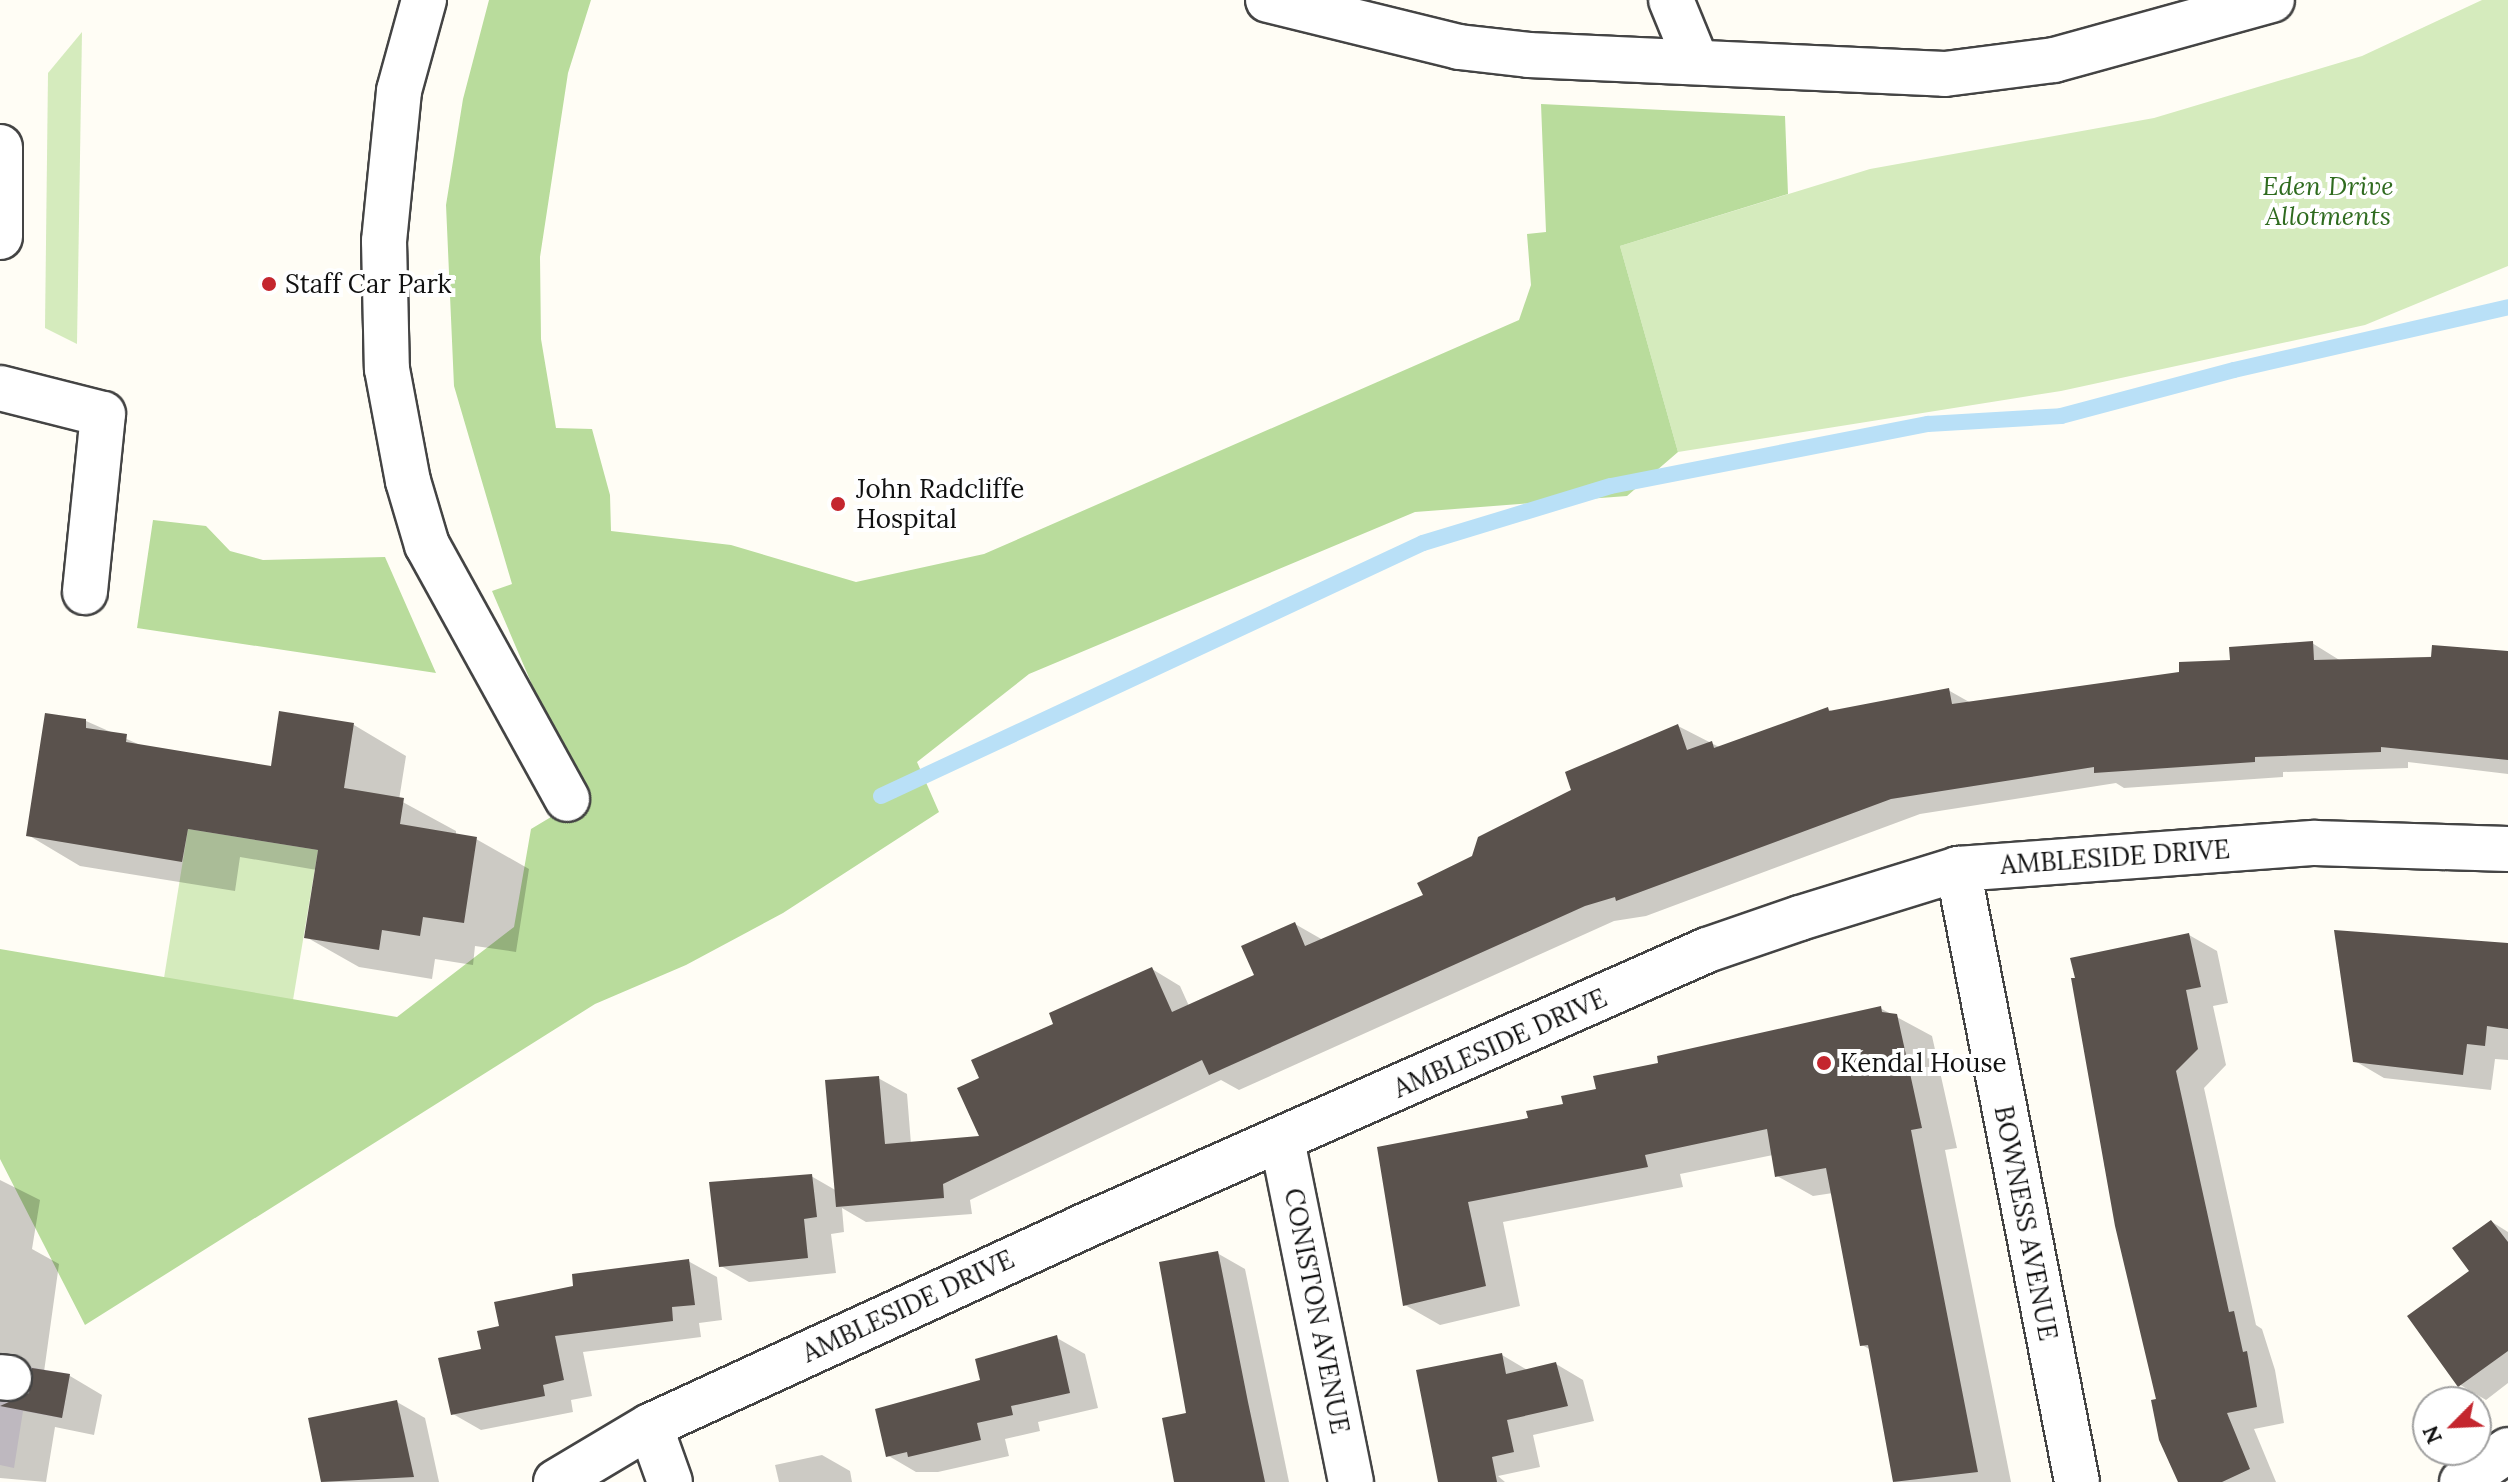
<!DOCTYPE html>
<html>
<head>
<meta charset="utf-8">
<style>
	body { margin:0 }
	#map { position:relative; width:2508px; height:1482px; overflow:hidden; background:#fffdf5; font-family:Lora,serif }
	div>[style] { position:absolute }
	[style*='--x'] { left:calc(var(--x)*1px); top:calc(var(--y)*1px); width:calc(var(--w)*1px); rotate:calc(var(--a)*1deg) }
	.industrial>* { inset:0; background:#eee6ef }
	.green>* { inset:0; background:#d5ebbd }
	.forest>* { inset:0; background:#b9dc9c }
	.shadow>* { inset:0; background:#0003 }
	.stream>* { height:16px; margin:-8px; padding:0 8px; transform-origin:8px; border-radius:8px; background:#b9e0f7 }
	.building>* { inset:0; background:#5a524d }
	.roads { filter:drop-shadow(2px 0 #444) drop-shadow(-2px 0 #444) drop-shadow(0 2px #444) drop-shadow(0 -2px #444) }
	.minor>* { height:44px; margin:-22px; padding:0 22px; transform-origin:22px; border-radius:22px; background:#fff }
	.dots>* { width:22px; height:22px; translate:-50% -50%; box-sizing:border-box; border:4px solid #fff; border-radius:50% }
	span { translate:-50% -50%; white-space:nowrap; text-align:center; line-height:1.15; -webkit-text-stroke:8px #fff; paint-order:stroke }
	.park-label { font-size:26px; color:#2f6b1f; font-style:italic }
	.poi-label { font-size:26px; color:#111 }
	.left { translate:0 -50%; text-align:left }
	.street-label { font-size:26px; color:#111 }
	.north { position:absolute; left:2412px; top:1386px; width:80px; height:80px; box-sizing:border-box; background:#fff; border:2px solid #a0a0a0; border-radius:50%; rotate:246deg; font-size:22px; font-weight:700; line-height:32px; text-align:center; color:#111 }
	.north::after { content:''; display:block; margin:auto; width:28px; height:36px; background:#c4262e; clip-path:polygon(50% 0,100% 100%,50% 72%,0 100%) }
</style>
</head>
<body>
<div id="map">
	<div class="industrial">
		<i style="clip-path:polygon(0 1362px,70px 1374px,62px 1418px,23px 1411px,14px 1468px,0 1465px)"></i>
	</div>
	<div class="green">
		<i style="clip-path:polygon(2482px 0,2508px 0,2508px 266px,2365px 325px,2061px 391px,1678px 452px,1620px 246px,1870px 169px,2154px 118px,2362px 56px)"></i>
		<i style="clip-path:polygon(82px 32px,77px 344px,45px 328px,48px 73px)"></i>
		<i style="clip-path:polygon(188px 829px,318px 850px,293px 1000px,164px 978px)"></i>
	</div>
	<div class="forest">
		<i style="clip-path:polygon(489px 0,591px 0,568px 73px,540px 257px,541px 339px,556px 428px,592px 429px,610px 495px,611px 531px,731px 545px,856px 582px,984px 554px,1519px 320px,1531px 285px,1527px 234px,1546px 232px,1541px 104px,1785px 116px,1788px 194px,1620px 246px,1678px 452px,1627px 496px,1415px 512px,1029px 674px,917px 762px,939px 812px,783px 913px,686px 965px,595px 1004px,85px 1325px,0 1159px,0 949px,397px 1017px,514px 927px,531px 829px,581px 799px,492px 591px,512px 584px,454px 386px,446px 205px,463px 99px)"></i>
		<i style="clip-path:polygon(153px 520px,206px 526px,230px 551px,263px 560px,385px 557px,436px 673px,137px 628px)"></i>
	</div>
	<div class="shadow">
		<i style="clip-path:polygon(2312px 643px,2341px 661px,2508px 653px,2508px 774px,2408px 762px,2408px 768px,2283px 772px,2283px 777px,2124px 788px,2116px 783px,1920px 814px,1646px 916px,1614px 921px,1239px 1090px,1221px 1080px,970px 1200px,972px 1214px,866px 1222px,842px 1208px,844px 1232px,831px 1234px,836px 1273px,749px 1282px,721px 1266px,811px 1176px,837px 1191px,878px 1078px,907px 1094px,911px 1144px,982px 1138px,982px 1079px,1056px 1025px,1152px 969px,1180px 986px,1189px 1006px,1256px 976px,1295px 924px,1323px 940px,1426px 896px,1474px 858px,1678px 726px,1721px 748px,1828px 709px,1833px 712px,1948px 690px,1971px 703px,2182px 674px)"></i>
		<i style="clip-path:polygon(281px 714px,354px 725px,406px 756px,399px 800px,456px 831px,456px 835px,476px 839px,529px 869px,516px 952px,475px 946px,473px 965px,435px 959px,432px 979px,359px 967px,306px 937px,317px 870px,240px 857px,235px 891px,80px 866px,28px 835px,86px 721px,147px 748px,272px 769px)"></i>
		<i style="clip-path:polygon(2336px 932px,2508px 945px,2508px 1060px,2495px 1059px,2491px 1090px,2384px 1078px,2355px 1061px)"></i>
		<i style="clip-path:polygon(2189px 935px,2217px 951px,2228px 1003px,2213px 1006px,2226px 1065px,2204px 1088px,2256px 1325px,2262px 1329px,2275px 1370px,2284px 1423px,2254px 1429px,2276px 1482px,2179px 1482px,2104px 1163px)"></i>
		<i style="clip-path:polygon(1880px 1008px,1932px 1036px,1957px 1148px,1945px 1150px,2011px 1482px,1895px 1482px,1871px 1350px,1862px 1345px,1833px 1193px,1813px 1196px,1777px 1176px,1773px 1155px,1680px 1174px,1683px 1187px,1503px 1222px,1520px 1306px,1440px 1325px,1405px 1305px,1380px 1149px,1530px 1119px,1660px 1064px,1659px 1057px)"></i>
		<i style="clip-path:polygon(evenodd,0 1180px,40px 1200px,32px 1249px,59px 1264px,44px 1372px,70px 1376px,102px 1395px,94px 1435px,55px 1427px,46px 1482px,0 1478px,0 1180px,24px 1371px,33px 1371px,31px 1393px,9px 1404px,12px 1380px,24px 1371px)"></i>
		<i style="clip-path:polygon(2492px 1222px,2508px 1232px,2508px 1383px,2486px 1400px,2457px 1383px,2472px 1271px)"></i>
		<i style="clip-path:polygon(1217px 1253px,1245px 1269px,1289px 1482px,1176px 1482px)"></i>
		<i style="clip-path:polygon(688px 1261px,717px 1277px,722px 1320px,699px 1323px,701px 1337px,583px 1352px,592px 1396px,571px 1400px,573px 1412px,481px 1430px,453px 1414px,502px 1328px)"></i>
		<i style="clip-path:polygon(1057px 1338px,1085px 1354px,1098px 1408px,1038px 1422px,1040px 1431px,1005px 1439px,1009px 1456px,938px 1472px,916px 1472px,887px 1455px,982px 1382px)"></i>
		<i style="clip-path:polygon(1502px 1355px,1529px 1371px,1556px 1364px,1583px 1380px,1594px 1421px,1533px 1435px,1540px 1467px,1498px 1476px,1505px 1482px,1441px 1482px)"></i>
		<i style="clip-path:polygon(397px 1402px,425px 1418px,439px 1482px,323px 1482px,310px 1420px)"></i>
		<i style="clip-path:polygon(822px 1455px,850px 1471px,852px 1482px,779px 1482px,775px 1465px)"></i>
	</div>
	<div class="stream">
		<i style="--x:881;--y:796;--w:598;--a:-25.02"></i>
		<i style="--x:1423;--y:543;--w:196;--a:-16.9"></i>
		<i style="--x:1611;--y:486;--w:323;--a:-11.1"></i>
		<i style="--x:1928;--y:424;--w:133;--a:-3.4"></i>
		<i style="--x:2061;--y:416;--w:179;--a:-14.9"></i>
		<i style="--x:2234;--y:370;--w:281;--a:-12.9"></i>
	</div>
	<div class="building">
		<i style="clip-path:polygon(2313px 641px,2314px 660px,2431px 657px,2432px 645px,2508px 651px,2508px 760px,2381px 747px,2381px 752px,2255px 757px,2255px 762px,2094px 773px,2094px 767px,1891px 799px,1616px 901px,1615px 897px,1585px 906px,1209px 1075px,1202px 1060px,943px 1184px,944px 1198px,836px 1207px,825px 1080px,879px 1076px,885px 1144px,979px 1136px,957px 1088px,979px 1078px,971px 1060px,1053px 1024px,1049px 1013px,1152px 967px,1172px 1012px,1254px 975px,1241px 946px,1295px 922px,1305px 946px,1423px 895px,1417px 883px,1472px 856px,1478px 837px,1571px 790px,1565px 772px,1678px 724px,1687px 750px,1712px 741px,1714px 748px,1828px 707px,1829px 711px,1949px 688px,1952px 704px,2179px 672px,2179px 662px,2230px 660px,2229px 647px)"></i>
		<i style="clip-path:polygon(279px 711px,354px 723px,344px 788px,404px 798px,400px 824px,477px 837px,464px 923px,423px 917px,420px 936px,382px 930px,379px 950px,304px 938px,318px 850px,188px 829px,182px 862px,26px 836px,45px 713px,86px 719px,86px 728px,127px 734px,126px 742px,271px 766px)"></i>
		<i style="clip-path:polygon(2334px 930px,2508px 943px,2508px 1029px,2487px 1026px,2485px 1046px,2467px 1044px,2463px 1075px,2353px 1062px)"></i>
		<i style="clip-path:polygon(2189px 933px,2201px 987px,2186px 990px,2198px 1049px,2176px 1071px,2229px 1312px,2234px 1311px,2243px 1352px,2247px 1351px,2257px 1407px,2227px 1413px,2250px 1469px,2222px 1482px,2178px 1482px,2159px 1440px,2151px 1400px,2156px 1399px,2115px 1226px,2071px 978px,2075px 978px,2070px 958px)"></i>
		<i style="clip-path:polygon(1881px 1006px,1882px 1012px,1897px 1014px,1922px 1128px,1911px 1130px,1978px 1472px,1893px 1482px,1868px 1345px,1860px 1346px,1826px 1168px,1775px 1177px,1767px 1129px,1645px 1155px,1648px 1167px,1468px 1202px,1486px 1286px,1403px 1306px,1377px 1147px,1528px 1118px,1526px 1111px,1563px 1104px,1561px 1096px,1596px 1089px,1593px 1076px,1658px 1063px,1657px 1056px)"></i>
		<i style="clip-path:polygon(812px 1174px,817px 1217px,804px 1219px,808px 1258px,719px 1267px,709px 1182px)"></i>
		<i style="clip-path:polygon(2491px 1220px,2508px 1242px,2508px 1351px,2458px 1387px,2407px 1316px,2469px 1271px,2452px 1248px)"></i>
		<i style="clip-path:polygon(1218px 1251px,1248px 1402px,1265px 1482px,1174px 1482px,1162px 1418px,1186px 1413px,1159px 1262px)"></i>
		<i style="clip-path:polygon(689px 1259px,695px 1305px,672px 1307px,673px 1321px,555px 1336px,564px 1380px,543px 1385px,545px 1396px,451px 1415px,438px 1358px,481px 1349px,477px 1331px,499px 1326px,494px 1302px,573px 1286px,572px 1274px)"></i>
		<i style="clip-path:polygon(1057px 1335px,1070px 1393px,1011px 1406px,1013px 1415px,977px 1423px,981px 1440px,908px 1457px,907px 1452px,886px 1457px,875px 1409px,980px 1380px,975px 1359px)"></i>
		<i style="clip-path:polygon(1502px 1353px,1506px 1374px,1556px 1362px,1568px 1406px,1507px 1420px,1514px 1452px,1492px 1457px,1497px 1482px,1438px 1482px,1416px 1370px)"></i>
		<i style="clip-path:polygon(32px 1368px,70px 1374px,62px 1418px,0 1406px,29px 1393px)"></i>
		<i style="clip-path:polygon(397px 1400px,414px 1477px,321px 1482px,308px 1418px)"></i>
	</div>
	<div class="roads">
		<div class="minor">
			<i style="--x:424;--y:0;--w:94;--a:105.4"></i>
			<i style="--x:399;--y:91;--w:151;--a:95.7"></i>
			<i style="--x:384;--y:241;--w:128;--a:88.7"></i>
			<i style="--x:387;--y:369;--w:114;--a:79.4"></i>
			<i style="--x:408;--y:481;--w:67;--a:73.5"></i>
			<i style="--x:427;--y:545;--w:290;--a:61.1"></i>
			<i style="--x:1268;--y:0;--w:197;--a:13.8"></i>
			<i style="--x:1459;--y:47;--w:70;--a:6.5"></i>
			<i style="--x:1529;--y:55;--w:416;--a:2.6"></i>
			<i style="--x:1945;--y:74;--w:110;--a:-7.3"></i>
			<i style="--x:2054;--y:60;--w:226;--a:-15.4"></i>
			<i style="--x:1671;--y:0;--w:66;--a:67.7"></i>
			<i style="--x:0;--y:147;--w:90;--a:90"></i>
			<i style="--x:0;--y:388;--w:106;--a:14.2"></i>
			<i style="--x:103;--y:414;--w:179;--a:95.8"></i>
			<i style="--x:1958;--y:869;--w:624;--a:79.01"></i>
			<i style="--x:1282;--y:1140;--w:349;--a:78.6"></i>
			<i style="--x:0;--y:1377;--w:9;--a:6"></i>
			<i style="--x:650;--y:1426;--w:59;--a:70.3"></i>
			<i style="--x:556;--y:1482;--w:109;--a:-30.8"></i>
			<i style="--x:650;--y:1426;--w:473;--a:-24.7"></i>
			<i style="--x:1080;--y:1228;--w:686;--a:-23.91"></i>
			<i style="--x:1707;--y:950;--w:98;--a:-19"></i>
			<i style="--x:1800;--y:918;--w:165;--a:-17.2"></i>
			<i style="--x:1958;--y:869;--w:358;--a:-4.2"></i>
			<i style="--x:2315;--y:843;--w:193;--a:1.8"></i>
			<i style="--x:2462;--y:1482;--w:56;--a:-34.8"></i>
		</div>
	</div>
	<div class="dots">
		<i style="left:269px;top:284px;background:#c4262e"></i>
		<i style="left:838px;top:504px;background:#c4262e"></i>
		<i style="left:1824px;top:1063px;background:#c4262e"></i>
	</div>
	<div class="park-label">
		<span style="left:2328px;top:201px">Eden Drive<br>Allotments</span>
	</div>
	<div class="poi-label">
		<span class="left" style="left:285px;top:284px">Staff Car Park</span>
		<span class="left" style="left:856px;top:504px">John Radcliffe<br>Hospital</span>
		<span class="left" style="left:1840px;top:1063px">Kendal House</span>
	</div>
	<div class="street-label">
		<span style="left:2115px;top:857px;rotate:-4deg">AMBLESIDE DRIVE</span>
		<span style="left:1500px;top:1043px;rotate:-24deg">AMBLESIDE DRIVE</span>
		<span style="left:2026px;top:1223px;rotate:79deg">BOWNESS AVENUE</span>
		<span style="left:908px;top:1306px;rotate:-25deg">AMBLESIDE DRIVE</span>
		<span style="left:1317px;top:1311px;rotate:79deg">CONISTON AVENUE</span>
	</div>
	<div class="north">N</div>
</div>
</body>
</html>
